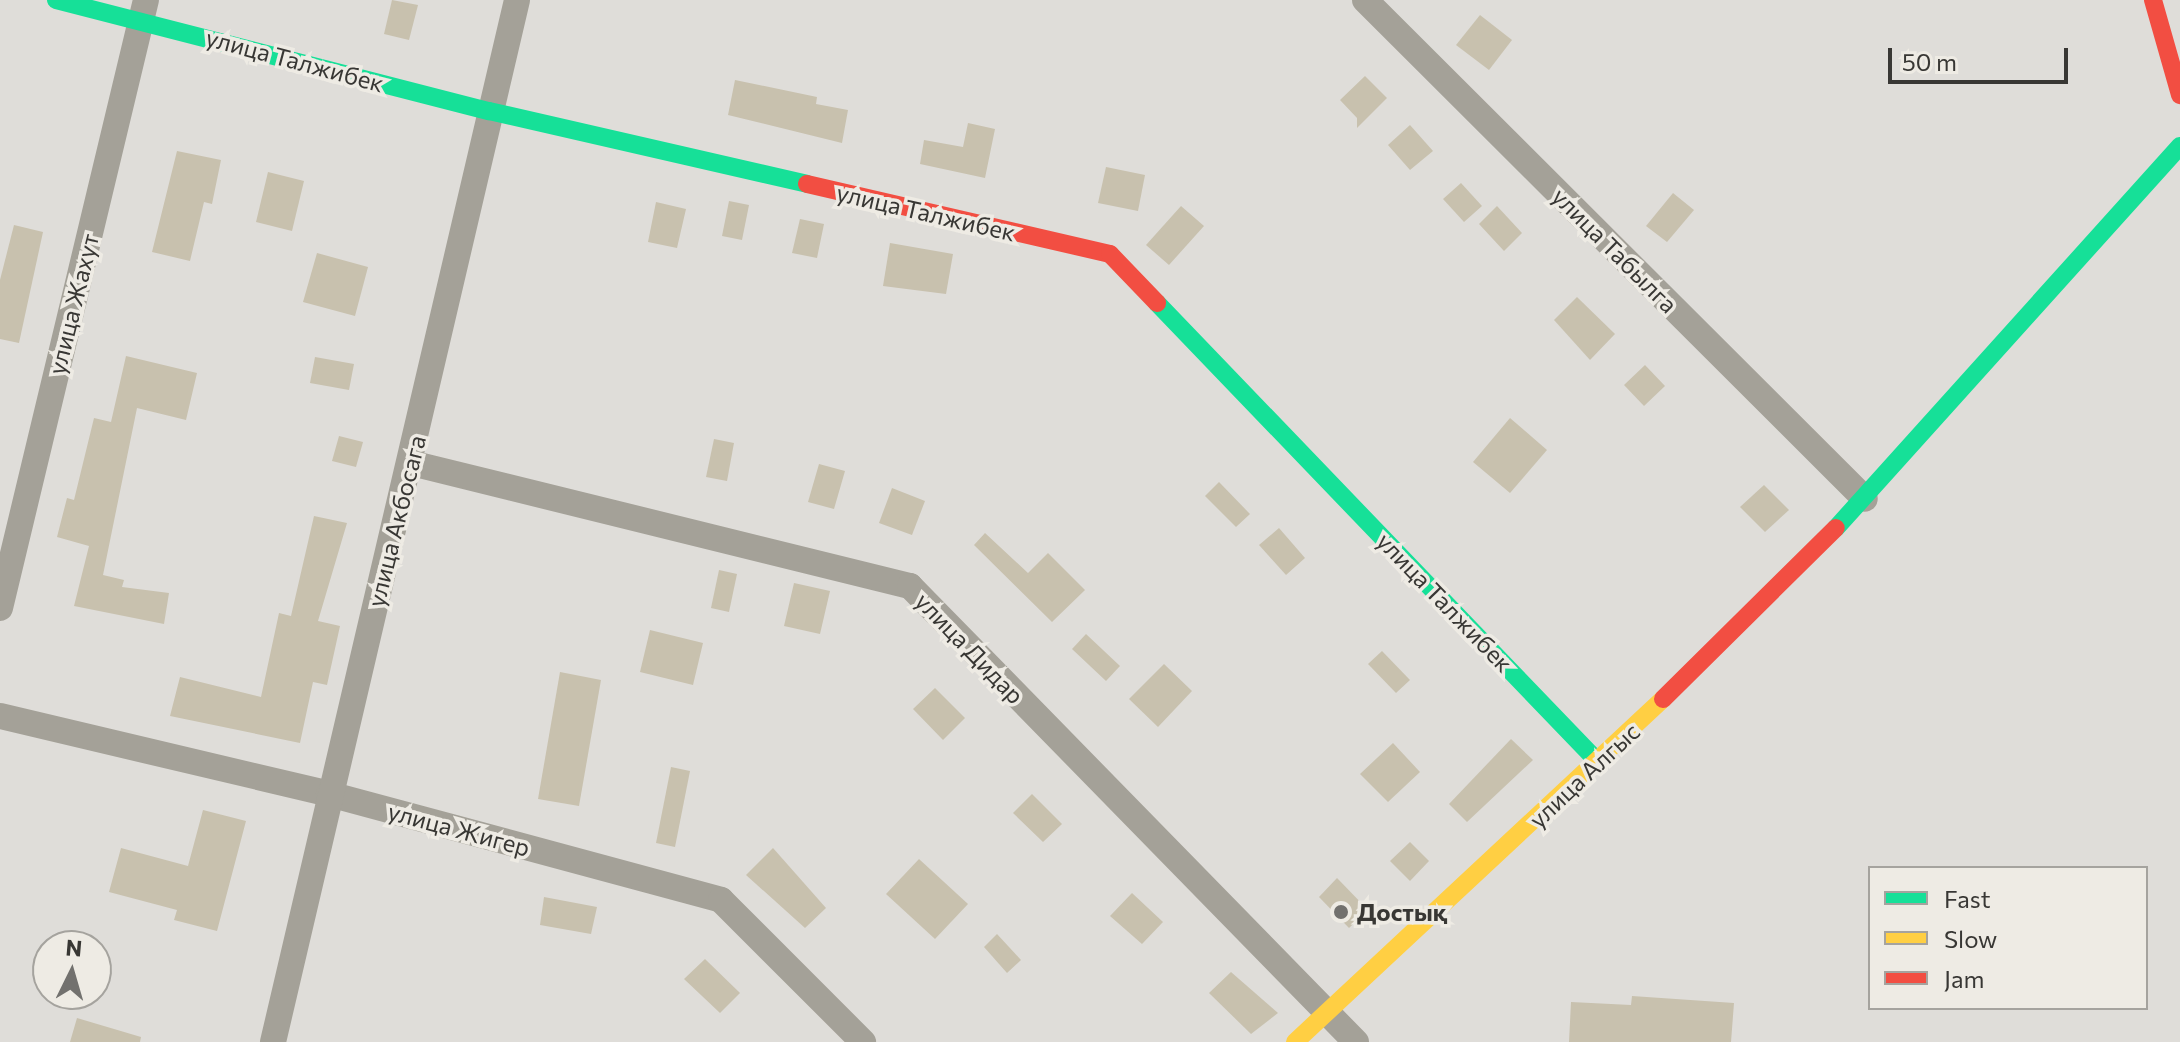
<!DOCTYPE html>
<html>
<head>
<meta charset="utf-8">
<style>
	body { margin:0 }
	#map { position:relative; width:2180px; height:1042px; overflow:hidden; background:#dfddd9; font-family:Commissioner,sans-serif }
	div>[style] { position:absolute }
	[style*='--x'] { left:calc(var(--x)*1px); top:calc(var(--y)*1px); width:calc(var(--w)*1px); rotate:calc(var(--a)*1deg) }
	.building>* { inset:0; background:#c8c1ae }
	.street>* { height:26px; margin:-13px; padding:0 13px; transform-origin:13px; border-radius:13px; background:#a4a198 }
	.fast>* { height:18px; margin:-9px; padding:0 9px; transform-origin:9px; border-radius:9px; background:#16e098 }
	.slow>* { height:18px; margin:-9px; padding:0 9px; transform-origin:9px; border-radius:9px; background:#ffcf43 }
	.jam>* { height:18px; margin:-9px; padding:0 9px; transform-origin:9px; border-radius:9px; background:#f24e42 }
	.dots>* { width:22px; height:22px; translate:-50% -50%; box-sizing:border-box; border:4px solid #eeebe4; border-radius:50% }
	span { translate:-50% -50%; white-space:nowrap; text-align:center; line-height:1.15; -webkit-text-stroke:7px #eeebe4; paint-order:stroke }
	.street-label { font-size:24px; color:#383734 }
	.poi-label { font-size:24px; color:#383734; font-weight:700 }
	.left { translate:0 -50%; text-align:left }
	.legend { position:absolute; left:1868px; top:866px; width:280px; height:144px; box-sizing:border-box; background:#eeebe4; border:2px solid #a5a39e; margin:0; padding:10px 14px; list-style:none; font-size:24px; color:#383734 }
	.legend li { display:flex; align-items:center; gap:16px; height:40px }
	.legend b { width:40px; border:2px solid #a5a39e }
	.north { position:absolute; left:32px; top:930px; width:80px; height:80px; box-sizing:border-box; background:#eeebe4; border:2px solid #a5a39e; border-radius:50%; rotate:5deg; font-size:22px; font-weight:700; line-height:32px; text-align:center; color:#383734 }
	.north::after { content:''; display:block; margin:auto; width:28px; height:36px; background:#72716e; clip-path:polygon(50% 0,100% 100%,50% 72%,0 100%) }
	.scale { position:absolute; left:1888px; top:48px; width:180px; height:36px; box-sizing:border-box; border:4px solid #383734; border-top:0; padding-left:10px; font-size:24px; line-height:28px; white-space:nowrap; color:#383734; -webkit-text-stroke:6px #eeebe4; paint-order:stroke }
</style>
</head>
<body>
<div id="map">
	<div class="building">
		<i style="clip-path:polygon(392px 0,418px 5px,409px 40px,384px 34px)"></i>
		<i style="clip-path:polygon(1480px 15px,1512px 40px,1489px 70px,1456px 45px)"></i>
		<i style="clip-path:polygon(1365px 76px,1387px 98px,1357px 128px,1357px 118px,1340px 100px)"></i>
		<i style="clip-path:polygon(735px 80px,817px 97px,816px 104px,848px 110px,842px 143px,728px 115px)"></i>
		<i style="clip-path:polygon(968px 123px,995px 129px,985px 178px,920px 164px,924px 140px,963px 147px)"></i>
		<i style="clip-path:polygon(1410px 125px,1433px 151px,1410px 170px,1388px 145px)"></i>
		<i style="clip-path:polygon(177px 151px,221px 160px,212px 204px,204px 202px,190px 261px,152px 252px)"></i>
		<i style="clip-path:polygon(1106px 167px,1145px 175px,1138px 211px,1098px 203px)"></i>
		<i style="clip-path:polygon(268px 172px,304px 181px,292px 231px,256px 222px)"></i>
		<i style="clip-path:polygon(1461px 183px,1482px 206px,1464px 222px,1443px 199px)"></i>
		<i style="clip-path:polygon(1673px 193px,1694px 210px,1667px 242px,1646px 226px)"></i>
		<i style="clip-path:polygon(729px 201px,749px 205px,742px 240px,722px 236px)"></i>
		<i style="clip-path:polygon(656px 202px,686px 209px,677px 248px,648px 242px)"></i>
		<i style="clip-path:polygon(1181px 206px,1204px 226px,1169px 265px,1146px 245px)"></i>
		<i style="clip-path:polygon(1497px 206px,1522px 233px,1504px 251px,1479px 224px)"></i>
		<i style="clip-path:polygon(800px 219px,824px 224px,817px 258px,792px 253px)"></i>
		<i style="clip-path:polygon(14px 225px,43px 232px,19px 343px,0 339px,0 280px)"></i>
		<i style="clip-path:polygon(890px 243px,953px 254px,946px 294px,883px 286px)"></i>
		<i style="clip-path:polygon(317px 253px,368px 267px,355px 316px,303px 302px)"></i>
		<i style="clip-path:polygon(1577px 297px,1615px 334px,1590px 360px,1554px 320px)"></i>
		<i style="clip-path:polygon(126px 356px,197px 373px,186px 420px,137px 408px,103px 575px,124px 580px,122px 587px,169px 593px,164px 624px,74px 606px,89px 546px,57px 537px,67px 498px,74px 500px,94px 418px,111px 422px)"></i>
		<i style="clip-path:polygon(315px 357px,354px 364px,349px 390px,310px 383px)"></i>
		<i style="clip-path:polygon(1645px 365px,1665px 386px,1644px 406px,1624px 385px)"></i>
		<i style="clip-path:polygon(1510px 418px,1547px 450px,1510px 493px,1473px 462px)"></i>
		<i style="clip-path:polygon(339px 436px,363px 442px,356px 467px,332px 461px)"></i>
		<i style="clip-path:polygon(714px 439px,734px 443px,727px 481px,706px 477px)"></i>
		<i style="clip-path:polygon(819px 464px,845px 471px,834px 509px,808px 502px)"></i>
		<i style="clip-path:polygon(1219px 482px,1250px 514px,1236px 527px,1205px 496px)"></i>
		<i style="clip-path:polygon(1764px 485px,1789px 510px,1765px 532px,1740px 507px)"></i>
		<i style="clip-path:polygon(892px 488px,925px 501px,912px 535px,879px 523px)"></i>
		<i style="clip-path:polygon(314px 516px,347px 523px,318px 621px,340px 626px,327px 685px,313px 682px,300px 743px,170px 716px,180px 677px,261px 697px,279px 613px,291px 616px)"></i>
		<i style="clip-path:polygon(1279px 528px,1305px 558px,1286px 575px,1259px 545px)"></i>
		<i style="clip-path:polygon(985px 533px,1028px 573px,1048px 553px,1085px 590px,1052px 622px,974px 545px)"></i>
		<i style="clip-path:polygon(719px 570px,737px 574px,729px 612px,711px 608px)"></i>
		<i style="clip-path:polygon(794px 583px,830px 591px,820px 634px,784px 626px)"></i>
		<i style="clip-path:polygon(650px 630px,703px 643px,693px 685px,640px 672px)"></i>
		<i style="clip-path:polygon(1086px 634px,1120px 666px,1106px 681px,1072px 649px)"></i>
		<i style="clip-path:polygon(1382px 651px,1410px 680px,1396px 693px,1368px 664px)"></i>
		<i style="clip-path:polygon(1164px 664px,1192px 691px,1158px 727px,1129px 699px)"></i>
		<i style="clip-path:polygon(560px 672px,601px 680px,579px 806px,538px 799px)"></i>
		<i style="clip-path:polygon(935px 688px,965px 718px,943px 740px,913px 709px)"></i>
		<i style="clip-path:polygon(1511px 739px,1533px 760px,1467px 822px,1449px 804px)"></i>
		<i style="clip-path:polygon(1393px 743px,1420px 772px,1388px 802px,1360px 774px)"></i>
		<i style="clip-path:polygon(671px 767px,690px 771px,675px 847px,656px 843px)"></i>
		<i style="clip-path:polygon(1032px 794px,1062px 824px,1043px 842px,1013px 813px)"></i>
		<i style="clip-path:polygon(203px 810px,246px 821px,217px 931px,174px 920px,177px 910px,109px 892px,121px 848px,188px 866px)"></i>
		<i style="clip-path:polygon(1410px 842px,1429px 861px,1410px 881px,1390px 861px)"></i>
		<i style="clip-path:polygon(773px 848px,826px 908px,805px 928px,746px 875px)"></i>
		<i style="clip-path:polygon(919px 859px,968px 904px,935px 939px,886px 894px)"></i>
		<i style="clip-path:polygon(1337px 878px,1368px 910px,1349px 928px,1319px 897px)"></i>
		<i style="clip-path:polygon(1132px 893px,1163px 922px,1142px 944px,1110px 916px)"></i>
		<i style="clip-path:polygon(544px 897px,597px 907px,591px 934px,540px 925px)"></i>
		<i style="clip-path:polygon(997px 934px,1021px 960px,1007px 973px,984px 947px)"></i>
		<i style="clip-path:polygon(705px 959px,740px 993px,720px 1013px,684px 979px)"></i>
		<i style="clip-path:polygon(1231px 972px,1278px 1013px,1251px 1034px,1209px 993px)"></i>
		<i style="clip-path:polygon(1632px 996px,1734px 1003px,1731px 1042px,1569px 1042px,1571px 1002px,1631px 1005px)"></i>
		<i style="clip-path:polygon(77px 1018px,141px 1037px,140px 1042px,70px 1042px)"></i>
	</div>
	<div class="street">
		<i style="--x:1365;--y:0;--w:706;--a:44.94"></i>
		<i style="--x:411;--y:463;--w:514;--a:13.85"></i>
		<i style="--x:910;--y:586;--w:638;--a:45.64"></i>
		<i style="--x:0;--y:608;--w:625;--a:-76.5"></i>
		<i style="--x:0;--y:716;--w:338;--a:13.3"></i>
		<i style="--x:329;--y:794;--w:406;--a:15.1"></i>
		<i style="--x:721;--y:900;--w:201;--a:45"></i>
		<i style="--x:273;--y:1042;--w:1070;--a:-76.82"></i>
	</div>
	<div class="fast">
		<i style="--x:56;--y:0;--w:447;--a:14.4"></i>
		<i style="--x:489;--y:111;--w:326;--a:12.9"></i>
		<i style="--x:1157;--y:303;--w:638;--a:46.14"></i>
		<i style="--x:1836;--y:528;--w:514;--a:-48"></i>
	</div>
	<div class="slow">
		<i style="--x:1295;--y:1042;--w:503;--a:-42.99"></i>
	</div>
	<div class="jam">
		<i style="--x:2153;--y:0;--w:99;--a:74.1"></i>
		<i style="--x:807;--y:184;--w:311;--a:13"></i>
		<i style="--x:1110;--y:254;--w:68;--a:46.2"></i>
		<i style="--x:1663;--y:699;--w:243;--a:-44.7"></i>
	</div>
	<div class="dots">
		<i style="left:1341px;top:912px;background:#72716e"></i>
	</div>
	<div class="street-label">
		<span style="left:295px;top:60px;rotate:15deg">улица Талжибек</span>
		<span style="left:926px;top:212px;rotate:13deg">улица Талжибек</span>
		<span style="left:1615px;top:250px;rotate:45deg">улица Табылга</span>
		<span style="left:73px;top:304px;rotate:-76deg">улица Жахут</span>
		<span style="left:396px;top:521px;rotate:-76deg">улица Акбосага</span>
		<span style="left:1445px;top:602px;rotate:46deg">улица Талжибек</span>
		<span style="left:970px;top:648px;rotate:46deg">улица Дидар</span>
		<span style="left:1584px;top:775px;rotate:-43deg">улица Алгыс</span>
		<span style="left:459px;top:829px;rotate:15deg">улица Жигер</span>
	</div>
	<div class="poi-label">
		<span class="left" style="left:1357px;top:912px">Достық</span>
	</div>
	<ul class="legend">
	<li><b style="height:10px;background:#16e098"></b>Fast</li>
	<li><b style="height:10px;background:#ffcf43"></b>Slow</li>
	<li><b style="height:10px;background:#f24e42"></b>Jam</li>
	</ul>
	<div class="north">N</div>
	<div class="scale">50 m</div>
</div>
</body>
</html>
